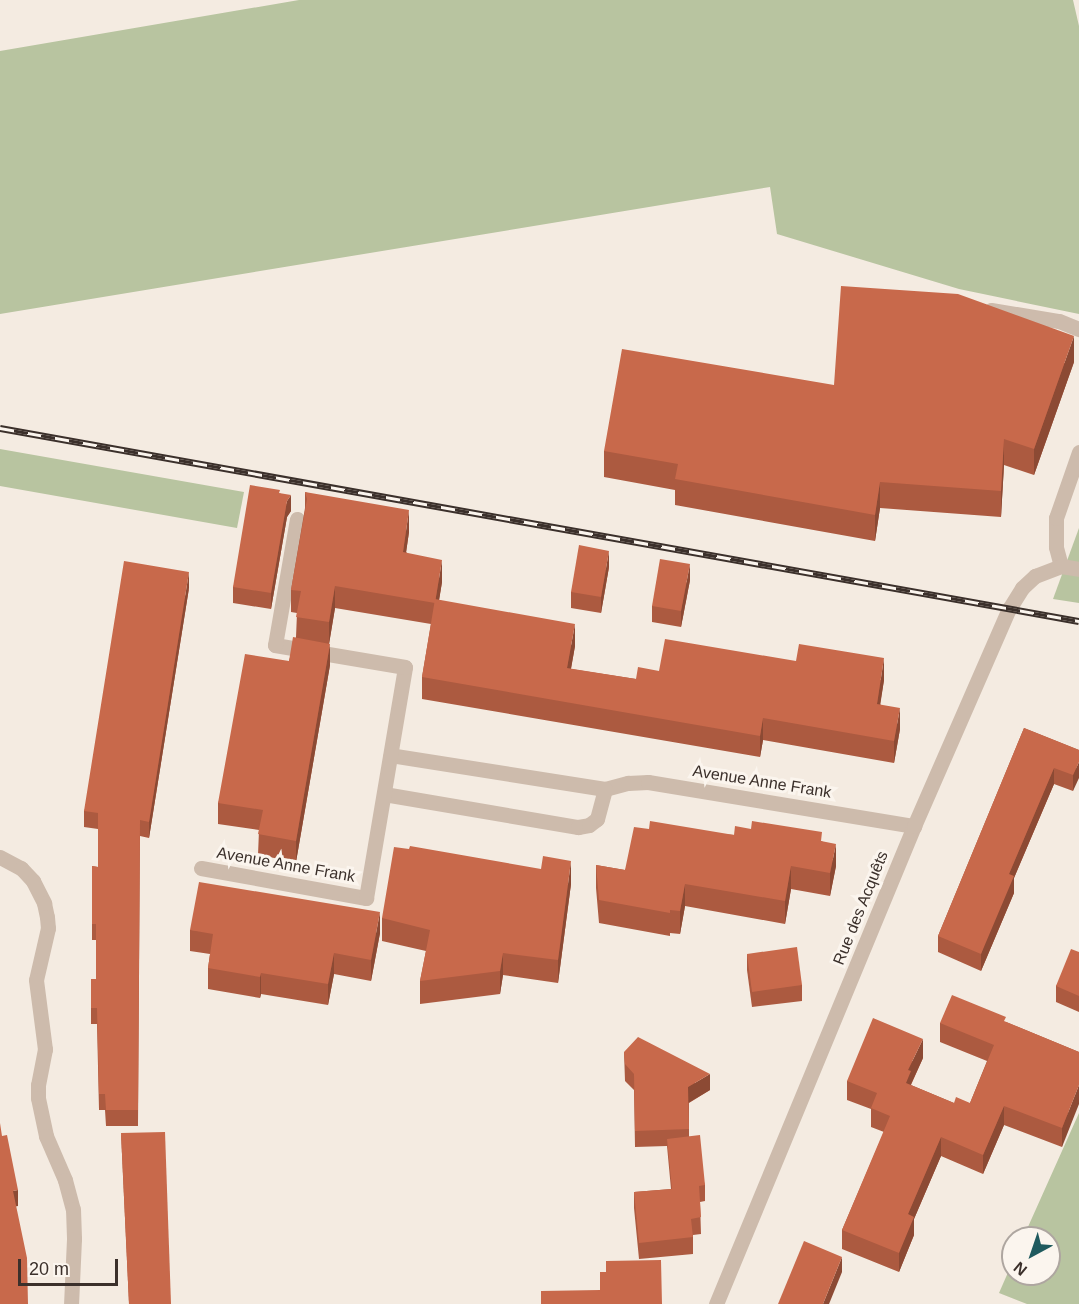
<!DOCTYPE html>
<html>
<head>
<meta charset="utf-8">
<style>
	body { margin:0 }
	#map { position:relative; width:1079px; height:1304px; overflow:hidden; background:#f4ebe1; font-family:Arial,sans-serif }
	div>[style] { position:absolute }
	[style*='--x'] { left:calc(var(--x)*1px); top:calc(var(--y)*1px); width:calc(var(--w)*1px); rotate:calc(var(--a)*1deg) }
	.green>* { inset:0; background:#b8c4a0 }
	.lane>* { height:15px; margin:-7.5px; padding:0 7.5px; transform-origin:7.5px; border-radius:7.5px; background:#cdbbac }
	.street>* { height:15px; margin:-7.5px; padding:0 7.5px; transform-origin:7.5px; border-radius:7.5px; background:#cdbbac }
	.rail>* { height:7px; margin-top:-3.5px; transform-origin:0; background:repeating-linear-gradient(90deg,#fbf5ee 0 14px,#3b302b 0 28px); box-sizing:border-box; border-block:2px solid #3b302b }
	.wall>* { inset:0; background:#ac5a40 }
	.shaded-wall>* { inset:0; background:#8c4a34 }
	.building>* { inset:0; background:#c8694b }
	span { translate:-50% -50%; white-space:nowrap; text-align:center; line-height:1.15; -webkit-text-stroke:6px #fbf5ee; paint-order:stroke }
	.street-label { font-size:16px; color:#3b302b }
	.north { position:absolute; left:1001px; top:1226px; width:60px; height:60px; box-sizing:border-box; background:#fbf5ee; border:2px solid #aea6a0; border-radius:50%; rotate:220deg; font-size:16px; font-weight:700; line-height:24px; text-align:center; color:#3b302b }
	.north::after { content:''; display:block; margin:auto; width:21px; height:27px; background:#1f5a5e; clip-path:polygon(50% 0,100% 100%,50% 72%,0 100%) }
	.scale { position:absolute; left:18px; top:1259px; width:100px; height:27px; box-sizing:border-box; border:3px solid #3b302b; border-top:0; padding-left:8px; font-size:18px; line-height:21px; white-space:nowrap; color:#3b302b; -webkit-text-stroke:4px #fbf5ee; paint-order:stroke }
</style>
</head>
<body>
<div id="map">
	<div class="green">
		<i style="clip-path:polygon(299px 0,1073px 0,1079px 26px,1079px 314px,959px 289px,777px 234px,770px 187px,0 314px,0 51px)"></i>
		<i style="clip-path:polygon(0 449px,244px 492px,237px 528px,0 486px)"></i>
		<i style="clip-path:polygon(1079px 528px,1079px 603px,1053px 599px)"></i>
		<i style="clip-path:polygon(1079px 1113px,1079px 1304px,1027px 1304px,999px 1293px,1013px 1261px,1013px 1274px,1049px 1274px,1049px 1238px,1023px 1238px)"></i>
	</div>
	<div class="lane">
		<i style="--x:991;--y:310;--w:69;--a:9.2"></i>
		<i style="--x:1059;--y:321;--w:22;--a:22"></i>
		<i style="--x:1061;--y:566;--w:20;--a:-105"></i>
		<i style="--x:1056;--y:547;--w:29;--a:-90"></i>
		<i style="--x:1056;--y:518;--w:70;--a:-70.8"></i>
	</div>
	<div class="street">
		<i style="--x:605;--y:789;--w:24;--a:-15"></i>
		<i style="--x:628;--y:783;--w:20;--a:-3"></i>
		<i style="--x:648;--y:782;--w:270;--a:9.4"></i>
		<i style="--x:384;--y:794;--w:197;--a:9.7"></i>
		<i style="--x:578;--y:827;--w:11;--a:-10"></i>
		<i style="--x:589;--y:825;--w:10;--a:-37"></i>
		<i style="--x:597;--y:819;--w:31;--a:-75"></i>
		<i style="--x:605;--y:789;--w:217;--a:-171"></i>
		<i style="--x:0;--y:857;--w:24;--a:28"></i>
		<i style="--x:21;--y:868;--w:18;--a:47"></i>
		<i style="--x:33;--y:881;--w:25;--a:63"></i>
		<i style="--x:44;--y:903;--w:14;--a:78"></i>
		<i style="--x:47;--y:917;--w:11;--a:85"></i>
		<i style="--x:48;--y:928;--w:53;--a:103"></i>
		<i style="--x:36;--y:980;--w:70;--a:82.6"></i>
		<i style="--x:45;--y:1049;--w:37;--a:101"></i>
		<i style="--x:38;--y:1085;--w:13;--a:90"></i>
		<i style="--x:38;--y:1098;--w:39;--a:78"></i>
		<i style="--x:46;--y:1136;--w:48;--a:66.6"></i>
		<i style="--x:65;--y:1180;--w:30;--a:75"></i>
		<i style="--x:73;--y:1209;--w:30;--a:88"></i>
		<i style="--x:74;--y:1239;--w:65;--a:92.6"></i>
		<i style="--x:201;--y:868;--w:168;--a:10.3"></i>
		<i style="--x:366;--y:898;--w:234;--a:-80.4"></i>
		<i style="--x:405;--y:667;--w:132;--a:-170.4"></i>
		<i style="--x:275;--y:645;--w:128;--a:-80.1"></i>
		<i style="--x:716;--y:1304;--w:517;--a:-67.5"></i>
		<i style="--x:914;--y:826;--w:237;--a:-66.4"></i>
		<i style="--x:1009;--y:609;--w:25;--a:-58"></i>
		<i style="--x:1022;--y:588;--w:18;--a:-43"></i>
		<i style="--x:1035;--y:576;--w:28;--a:-21"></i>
		<i style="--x:1061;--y:566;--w:18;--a:9"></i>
	</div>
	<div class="rail">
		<i style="--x:0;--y:428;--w:1096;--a:10.14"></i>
	</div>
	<div class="wall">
		<i style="clip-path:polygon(1074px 362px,1034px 475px,1004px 465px,1001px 517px,880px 508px,875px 541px,675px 505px,675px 490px,604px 477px,604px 451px,834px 385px)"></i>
		<i style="clip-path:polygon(305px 492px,409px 532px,406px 552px,442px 582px,439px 600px,575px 646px,571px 669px,636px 679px,659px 671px,884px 680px,880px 704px,900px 729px,894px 763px,763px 740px,760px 757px,422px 699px,422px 677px,431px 624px,335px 608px,329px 644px,330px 665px,296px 862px,258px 855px,259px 830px,218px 824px,218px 803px,289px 661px,296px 637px,297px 613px,291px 612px,291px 590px,305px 508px)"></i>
		<i style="clip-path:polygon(280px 493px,291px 511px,287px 517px,271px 609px,233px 603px,233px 587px)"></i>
		<i style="clip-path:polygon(609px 567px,601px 613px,571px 608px,571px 592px)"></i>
		<i style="clip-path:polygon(690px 580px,681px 627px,652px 622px,652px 606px)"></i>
		<i style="clip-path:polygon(189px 588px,149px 838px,140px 836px,138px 1126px,106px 1126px,105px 1110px,99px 1110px,97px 1024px,91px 1024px,91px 979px,96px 979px,96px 940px,92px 940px,92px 866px,98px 867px,98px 829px,84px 827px,84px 811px)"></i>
		<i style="clip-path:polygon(1024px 728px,1079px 750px,1073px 791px,1054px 784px,1014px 878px,1014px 893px,981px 971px,938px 952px,938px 936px)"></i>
		<i style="clip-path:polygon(649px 829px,822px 841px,836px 866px,830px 896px,791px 889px,785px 924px,685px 906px,680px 934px,670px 933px,670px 936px,599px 923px,596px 888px,596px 865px,625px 870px)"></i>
		<i style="clip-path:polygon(571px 884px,558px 983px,503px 975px,500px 994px,420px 1004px,420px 981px,426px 951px,382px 941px,382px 918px)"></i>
		<i style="clip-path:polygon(190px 930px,380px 933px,371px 981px,334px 974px,328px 1005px,261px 994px,260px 998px,208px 989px,208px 968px,210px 954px,190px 951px)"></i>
		<i style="clip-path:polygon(1079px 952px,1079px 1012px,1056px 1002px,1056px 986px)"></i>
		<i style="clip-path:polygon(747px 954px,802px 985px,802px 1001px,752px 1007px,747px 970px)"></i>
		<i style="clip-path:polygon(1006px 1022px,1079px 1052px,1062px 1147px,1004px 1125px,983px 1174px,941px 1156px,914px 1219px,914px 1235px,899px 1272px,842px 1249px,842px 1230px,884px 1132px,871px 1127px,871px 1109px,847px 1100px,847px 1081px,923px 1058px,911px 1085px,954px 1103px,970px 1103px,987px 1061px,940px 1042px,940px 1023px)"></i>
		<i style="clip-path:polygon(624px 1052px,710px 1090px,689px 1103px,689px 1136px,705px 1185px,705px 1201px,700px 1202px,701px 1234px,693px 1235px,693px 1254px,639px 1259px,634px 1208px,634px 1192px,671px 1189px,667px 1146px,635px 1147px,634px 1090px,625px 1081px)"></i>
		<i style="clip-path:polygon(121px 1133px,171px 1304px,129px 1304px)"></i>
	</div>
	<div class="shaded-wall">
		<i style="clip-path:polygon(1074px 336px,1074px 362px,1034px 475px,1034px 449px)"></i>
		<i style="clip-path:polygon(1004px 439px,1004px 465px,1001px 517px,1001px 491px)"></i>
		<i style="clip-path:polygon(880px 482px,880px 508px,875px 541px,875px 515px)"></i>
		<i style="clip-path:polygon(291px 495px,291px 511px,287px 517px,271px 609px,271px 593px,287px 501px)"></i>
		<i style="clip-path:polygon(409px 510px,409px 532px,403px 574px,403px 552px)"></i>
		<i style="clip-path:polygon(609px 551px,609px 567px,601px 613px,601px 597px)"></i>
		<i style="clip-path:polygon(442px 560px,442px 582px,435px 625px,435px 603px)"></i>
		<i style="clip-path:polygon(690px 564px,690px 580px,681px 627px,681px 611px)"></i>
		<i style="clip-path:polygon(189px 572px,189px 588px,149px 838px,149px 822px)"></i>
		<i style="clip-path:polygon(335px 586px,335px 608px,329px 644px,329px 622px)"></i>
		<i style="clip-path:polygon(575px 624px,575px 646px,567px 690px,567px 668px)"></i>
		<i style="clip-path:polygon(330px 644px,330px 665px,296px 862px,296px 841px)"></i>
		<i style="clip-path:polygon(884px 658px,884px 680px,877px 726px,877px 704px)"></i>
		<i style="clip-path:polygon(900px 708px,900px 729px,894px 763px,894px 741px)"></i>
		<i style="clip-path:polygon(763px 718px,763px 740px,760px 757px,760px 736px)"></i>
		<i style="clip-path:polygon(1079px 762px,1079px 778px,1073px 791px,1073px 775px)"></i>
		<i style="clip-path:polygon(1054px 768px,1054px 784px,1014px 878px,1014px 893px,981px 971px,981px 954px,1009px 874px)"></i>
		<i style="clip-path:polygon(836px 844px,836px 866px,830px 896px,830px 873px)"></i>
		<i style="clip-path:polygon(571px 861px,571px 884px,558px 983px,558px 960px)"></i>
		<i style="clip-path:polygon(791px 866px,791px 889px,785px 924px,785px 901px)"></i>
		<i style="clip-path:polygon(685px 884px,685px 906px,680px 934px,680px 911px)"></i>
		<i style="clip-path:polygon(380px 912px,380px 933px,371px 981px,371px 960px)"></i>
		<i style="clip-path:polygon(334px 953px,334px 974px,328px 1005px,328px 984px)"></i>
		<i style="clip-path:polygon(503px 953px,503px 975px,500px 994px,500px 971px)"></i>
		<i style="clip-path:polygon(261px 973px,261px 994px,260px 998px,260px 977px)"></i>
		<i style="clip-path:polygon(923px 1039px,923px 1058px,911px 1084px,911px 1090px,906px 1083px,908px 1070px)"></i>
		<i style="clip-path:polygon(710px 1074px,710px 1090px,688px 1103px,688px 1087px)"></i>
		<i style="clip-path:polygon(1079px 1085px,1079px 1104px,1062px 1147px,1062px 1128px)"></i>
		<i style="clip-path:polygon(1004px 1106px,1004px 1125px,983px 1174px,983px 1155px)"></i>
		<i style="clip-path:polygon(941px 1137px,941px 1156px,914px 1219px,914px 1235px,899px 1272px,899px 1253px,908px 1214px)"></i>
		<i style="clip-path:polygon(18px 1190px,18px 1206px,13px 1207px,13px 1191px)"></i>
		<i style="clip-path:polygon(842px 1257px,842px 1272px,829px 1304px,823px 1304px)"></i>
	</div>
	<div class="building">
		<i style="clip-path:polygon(841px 286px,958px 294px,1074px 336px,1034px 449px,1004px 439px,1001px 491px,880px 482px,875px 515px,675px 479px,678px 464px,604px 451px,622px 349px,834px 385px)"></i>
		<i style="clip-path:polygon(250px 485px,280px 490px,279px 493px,291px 495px,287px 501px,271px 593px,233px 587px)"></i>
		<i style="clip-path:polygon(305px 492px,409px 510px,403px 552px,442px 560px,435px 603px,335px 586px,329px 622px,296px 617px,301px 591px,291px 590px,307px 499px)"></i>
		<i style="clip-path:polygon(579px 545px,609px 551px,601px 597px,571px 592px)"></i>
		<i style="clip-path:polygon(660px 559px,690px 564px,681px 611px,652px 606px)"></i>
		<i style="clip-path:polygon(124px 561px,189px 572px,149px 822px,140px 820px,138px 1110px,106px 1110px,105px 1094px,99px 1094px,97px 1008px,91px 1008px,91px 979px,96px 979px,96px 924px,92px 924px,92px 866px,98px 867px,98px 813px,84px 811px)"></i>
		<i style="clip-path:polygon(435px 599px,575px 624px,567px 668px,636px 679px,638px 667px,659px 671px,665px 639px,796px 661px,799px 644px,884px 658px,877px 704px,900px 708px,894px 741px,763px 718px,760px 736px,422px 677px)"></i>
		<i style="clip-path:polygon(293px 637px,330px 644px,296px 841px,258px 834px,263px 810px,218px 803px,245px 654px,289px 661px)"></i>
		<i style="clip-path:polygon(1024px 728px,1079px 750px,1079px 762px,1073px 775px,1054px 768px,1009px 874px,1014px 876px,981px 954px,938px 936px)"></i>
		<i style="clip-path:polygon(650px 821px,734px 835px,735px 826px,751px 829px,752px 821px,822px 832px,821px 841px,836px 844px,830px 873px,791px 866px,785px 901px,685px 884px,680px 911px,670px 910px,670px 913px,599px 900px,596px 865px,625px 870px,634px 827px,649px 829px)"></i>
		<i style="clip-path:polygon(410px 846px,541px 869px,543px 856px,571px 861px,558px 960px,503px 953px,500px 971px,420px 981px,430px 930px,382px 918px,394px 847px,409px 849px)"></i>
		<i style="clip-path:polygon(199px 882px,380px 912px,371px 960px,334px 953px,328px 984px,261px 973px,260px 977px,208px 968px,213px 934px,190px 930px)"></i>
		<i style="clip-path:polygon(797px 947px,802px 985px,752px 992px,747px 954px)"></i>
		<i style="clip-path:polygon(1071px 949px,1079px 952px,1079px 996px,1056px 986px)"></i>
		<i style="clip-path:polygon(952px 995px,1006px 1017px,1004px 1021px,1079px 1052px,1079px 1085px,1062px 1128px,1004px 1106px,983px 1155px,941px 1137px,908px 1214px,914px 1217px,899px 1253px,842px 1230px,890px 1116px,871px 1108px,877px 1093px,847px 1081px,873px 1018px,923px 1039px,908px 1070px,911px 1071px,906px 1083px,954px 1103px,956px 1097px,970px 1103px,994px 1045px,940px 1023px)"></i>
		<i style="clip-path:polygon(638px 1037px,710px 1074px,688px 1087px,689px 1129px,635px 1131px,634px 1074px,625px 1064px,624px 1052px)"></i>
		<i style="clip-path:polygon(0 1123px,2px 1136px,7px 1135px,18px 1190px,13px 1191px,27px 1258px,28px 1304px,0 1304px)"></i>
		<i style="clip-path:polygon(165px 1132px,171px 1304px,129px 1304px,121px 1133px)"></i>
		<i style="clip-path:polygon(700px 1135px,705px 1185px,699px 1186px,701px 1217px,691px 1219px,693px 1237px,639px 1243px,634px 1192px,672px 1189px,667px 1139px)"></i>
		<i style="clip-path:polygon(804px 1241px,842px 1257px,823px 1304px,778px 1304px)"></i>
		<i style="clip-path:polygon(661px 1260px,662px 1304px,541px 1304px,541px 1291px,600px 1290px,600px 1272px,606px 1272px,606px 1261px)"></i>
	</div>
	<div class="street-label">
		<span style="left:762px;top:782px;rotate:9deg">Avenue Anne Frank</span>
		<span style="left:286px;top:865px;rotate:10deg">Avenue Anne Frank</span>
		<span style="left:861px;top:908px;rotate:-68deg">Rue des Acquêts</span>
	</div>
	<div class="north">N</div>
	<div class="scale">20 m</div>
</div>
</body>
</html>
